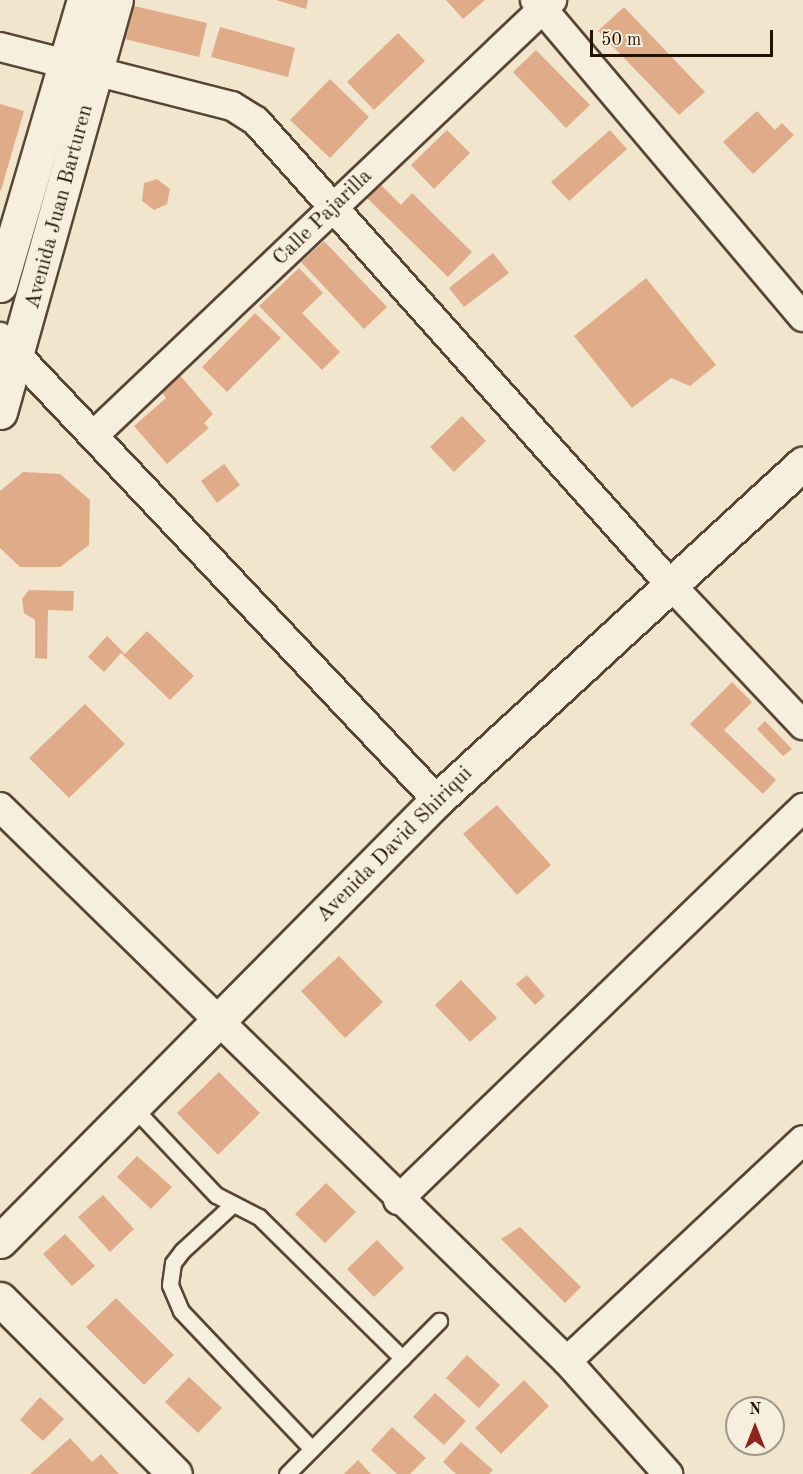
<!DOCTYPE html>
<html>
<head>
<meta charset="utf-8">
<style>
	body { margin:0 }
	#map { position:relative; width:803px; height:1474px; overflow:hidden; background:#f1e6cd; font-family:"Old Standard TT",serif }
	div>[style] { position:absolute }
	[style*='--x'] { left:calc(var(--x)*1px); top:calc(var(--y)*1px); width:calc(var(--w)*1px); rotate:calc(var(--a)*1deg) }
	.building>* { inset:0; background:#e0ab89 }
	.roads { filter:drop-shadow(2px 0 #574634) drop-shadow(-2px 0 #574634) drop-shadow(0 2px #574634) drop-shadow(0 -2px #574634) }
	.lane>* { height:15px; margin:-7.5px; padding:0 7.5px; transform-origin:7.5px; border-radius:7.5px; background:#f6efde }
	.street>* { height:28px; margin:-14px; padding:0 14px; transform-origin:14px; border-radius:14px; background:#f6efde }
	.secondary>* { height:33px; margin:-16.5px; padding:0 16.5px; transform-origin:16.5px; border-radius:16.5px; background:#f6efde }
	span { translate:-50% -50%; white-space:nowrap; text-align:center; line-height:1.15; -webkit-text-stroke:6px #f6efde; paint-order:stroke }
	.street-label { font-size:21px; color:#241101 }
	.north { position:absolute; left:725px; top:1396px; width:60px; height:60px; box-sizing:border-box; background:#f6efde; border:2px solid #a29686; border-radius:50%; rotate:0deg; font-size:16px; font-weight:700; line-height:24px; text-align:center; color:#241101 }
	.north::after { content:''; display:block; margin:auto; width:21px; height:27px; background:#8f2418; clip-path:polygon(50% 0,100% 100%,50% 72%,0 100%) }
	.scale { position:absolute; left:590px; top:30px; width:183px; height:27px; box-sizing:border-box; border:3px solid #241101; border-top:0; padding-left:8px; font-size:18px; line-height:21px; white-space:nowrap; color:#241101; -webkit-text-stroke:4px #f6efde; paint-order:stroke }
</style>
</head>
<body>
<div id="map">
	<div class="building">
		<i style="clip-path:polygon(276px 0,308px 0,306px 9px)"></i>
		<i style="clip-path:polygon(446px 0,485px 0,463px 19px)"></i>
		<i style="clip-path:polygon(121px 3px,207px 23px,199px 57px,112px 36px)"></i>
		<i style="clip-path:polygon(624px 7px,705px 92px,679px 115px,598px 31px)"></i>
		<i style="clip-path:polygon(220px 27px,295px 48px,288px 77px,211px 57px)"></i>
		<i style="clip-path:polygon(398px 33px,425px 61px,374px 110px,347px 82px)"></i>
		<i style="clip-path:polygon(536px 50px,590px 105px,566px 128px,513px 72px)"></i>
		<i style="clip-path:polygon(330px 79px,369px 117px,330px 158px,290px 120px)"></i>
		<i style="clip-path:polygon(0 104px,24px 111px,1px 190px,0 190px)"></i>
		<i style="clip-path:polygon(757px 111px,775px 130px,782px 123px,794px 135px,753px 174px,723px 142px)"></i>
		<i style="clip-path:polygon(447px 130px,470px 153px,434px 189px,411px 165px)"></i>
		<i style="clip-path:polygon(610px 130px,627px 149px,569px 201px,551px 182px)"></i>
		<i style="clip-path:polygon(157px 179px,170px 189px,167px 204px,154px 210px,142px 201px,144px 183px)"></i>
		<i style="clip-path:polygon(379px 183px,401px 205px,412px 193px,472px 252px,448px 277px,365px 196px)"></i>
		<i style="clip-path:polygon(324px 241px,387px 307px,364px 329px,301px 262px)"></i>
		<i style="clip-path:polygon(493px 253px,509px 273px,464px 307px,449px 288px)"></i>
		<i style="clip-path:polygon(299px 268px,323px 293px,302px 313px,340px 352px,322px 370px,259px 306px)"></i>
		<i style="clip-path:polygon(646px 278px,716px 365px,690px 386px,671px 378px,632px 408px,574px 336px)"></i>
		<i style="clip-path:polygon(255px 313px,281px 338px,227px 392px,202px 367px)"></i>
		<i style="clip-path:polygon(178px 373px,213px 414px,204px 423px,209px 428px,167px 464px,134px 426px,166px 398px,159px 389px)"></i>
		<i style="clip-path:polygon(462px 416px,486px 441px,454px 472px,430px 447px)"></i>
		<i style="clip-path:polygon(224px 464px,240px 485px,217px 503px,201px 481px)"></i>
		<i style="clip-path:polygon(23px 472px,60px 474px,90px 500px,89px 545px,60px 567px,20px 567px,0 548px,0 491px)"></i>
		<i style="clip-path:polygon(29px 590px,74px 591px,73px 611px,48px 610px,47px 659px,35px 658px,35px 620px,24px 613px,22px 599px)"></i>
		<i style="clip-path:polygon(147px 631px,194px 676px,170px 700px,121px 653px,104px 672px,88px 657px,107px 636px,125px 654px)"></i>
		<i style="clip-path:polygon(732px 682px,752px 702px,724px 730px,776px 780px,763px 794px,690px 724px)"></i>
		<i style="clip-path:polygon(85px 704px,125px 744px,69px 798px,29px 758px)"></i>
		<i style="clip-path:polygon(765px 721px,792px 749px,783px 756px,757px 729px)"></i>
		<i style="clip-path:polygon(497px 805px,551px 865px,517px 895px,463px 834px)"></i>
		<i style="clip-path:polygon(339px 956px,383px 1002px,345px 1038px,301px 991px)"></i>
		<i style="clip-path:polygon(527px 975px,545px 996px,535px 1005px,516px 984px)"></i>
		<i style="clip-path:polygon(461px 980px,497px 1018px,470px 1042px,435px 1005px)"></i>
		<i style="clip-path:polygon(219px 1072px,260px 1113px,218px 1155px,177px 1113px)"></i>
		<i style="clip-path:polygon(137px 1156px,172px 1187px,151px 1209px,117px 1177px)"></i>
		<i style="clip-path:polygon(326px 1183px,356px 1212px,325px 1243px,295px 1214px)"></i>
		<i style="clip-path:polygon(103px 1195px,134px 1229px,110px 1252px,78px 1217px)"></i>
		<i style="clip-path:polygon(520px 1227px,581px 1287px,565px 1303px,501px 1239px)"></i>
		<i style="clip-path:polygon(65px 1234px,95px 1266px,72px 1286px,43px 1254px)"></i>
		<i style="clip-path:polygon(377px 1240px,404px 1268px,374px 1297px,347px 1269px)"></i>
		<i style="clip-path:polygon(116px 1298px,174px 1355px,144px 1385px,86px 1327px)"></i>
		<i style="clip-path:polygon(467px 1355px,500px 1385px,479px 1408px,446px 1378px)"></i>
		<i style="clip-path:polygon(189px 1377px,222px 1408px,198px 1433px,165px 1402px)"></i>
		<i style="clip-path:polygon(524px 1380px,549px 1406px,501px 1454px,475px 1428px)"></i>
		<i style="clip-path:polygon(435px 1393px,466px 1421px,444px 1445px,413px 1417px)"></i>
		<i style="clip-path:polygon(40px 1397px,64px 1419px,43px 1441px,20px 1420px)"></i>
		<i style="clip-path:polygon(392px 1427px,426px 1458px,410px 1474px,397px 1474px,371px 1450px)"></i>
		<i style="clip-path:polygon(70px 1438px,92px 1462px,101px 1454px,119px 1474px,30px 1474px)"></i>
		<i style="clip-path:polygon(461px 1442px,493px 1470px,489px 1474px,456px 1474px,443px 1462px)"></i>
		<i style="clip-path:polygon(358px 1460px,371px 1474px,344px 1474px)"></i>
	</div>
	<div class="roads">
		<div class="lane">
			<i style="--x:133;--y:1107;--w:121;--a:46.7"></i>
			<i style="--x:216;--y:1195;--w:48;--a:27.1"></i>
			<i style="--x:259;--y:1217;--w:201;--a:44.6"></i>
			<i style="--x:233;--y:1204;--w:69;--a:137.3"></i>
			<i style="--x:182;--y:1251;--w:15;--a:127"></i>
			<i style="--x:173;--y:1263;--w:22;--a:98"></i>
			<i style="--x:170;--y:1285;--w:28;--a:67"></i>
			<i style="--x:181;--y:1311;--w:190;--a:46.5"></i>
			<i style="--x:287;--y:1474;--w:216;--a:-45.2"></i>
		</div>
		<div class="street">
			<i style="--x:535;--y:0;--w:415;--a:49.8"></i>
			<i style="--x:0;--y:47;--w:239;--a:14.3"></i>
			<i style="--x:232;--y:106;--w:28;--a:32"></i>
			<i style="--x:256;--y:121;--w:621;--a:48.2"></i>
			<i style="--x:670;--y:584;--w:194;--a:46.7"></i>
			<i style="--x:0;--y:337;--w:637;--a:46.65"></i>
			<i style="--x:94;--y:435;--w:632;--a:-43.52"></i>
			<i style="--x:0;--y:807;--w:793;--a:44.34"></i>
			<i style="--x:567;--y:1361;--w:152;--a:48.2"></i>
			<i style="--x:398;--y:1200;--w:564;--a:-44.07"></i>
			<i style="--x:567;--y:1361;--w:323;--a:-43.1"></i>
		</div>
		<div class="secondary">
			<i style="--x:0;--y:285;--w:297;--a:-73.6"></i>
			<i style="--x:0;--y:412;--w:428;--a:-74.3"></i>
			<i style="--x:0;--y:1241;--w:621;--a:-45.26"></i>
			<i style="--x:437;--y:800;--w:497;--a:-42.6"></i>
			<i style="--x:0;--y:1299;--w:247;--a:45"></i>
		</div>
	</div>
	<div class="street-label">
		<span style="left:60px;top:207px;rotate:-75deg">Avenida Juan Barturen</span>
		<span style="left:323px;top:218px;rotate:-44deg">Calle Pajarilla</span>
		<span style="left:395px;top:845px;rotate:-45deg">Avenida David Shiriqui</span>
	</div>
	<div class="north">N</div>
	<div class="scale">50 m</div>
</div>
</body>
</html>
